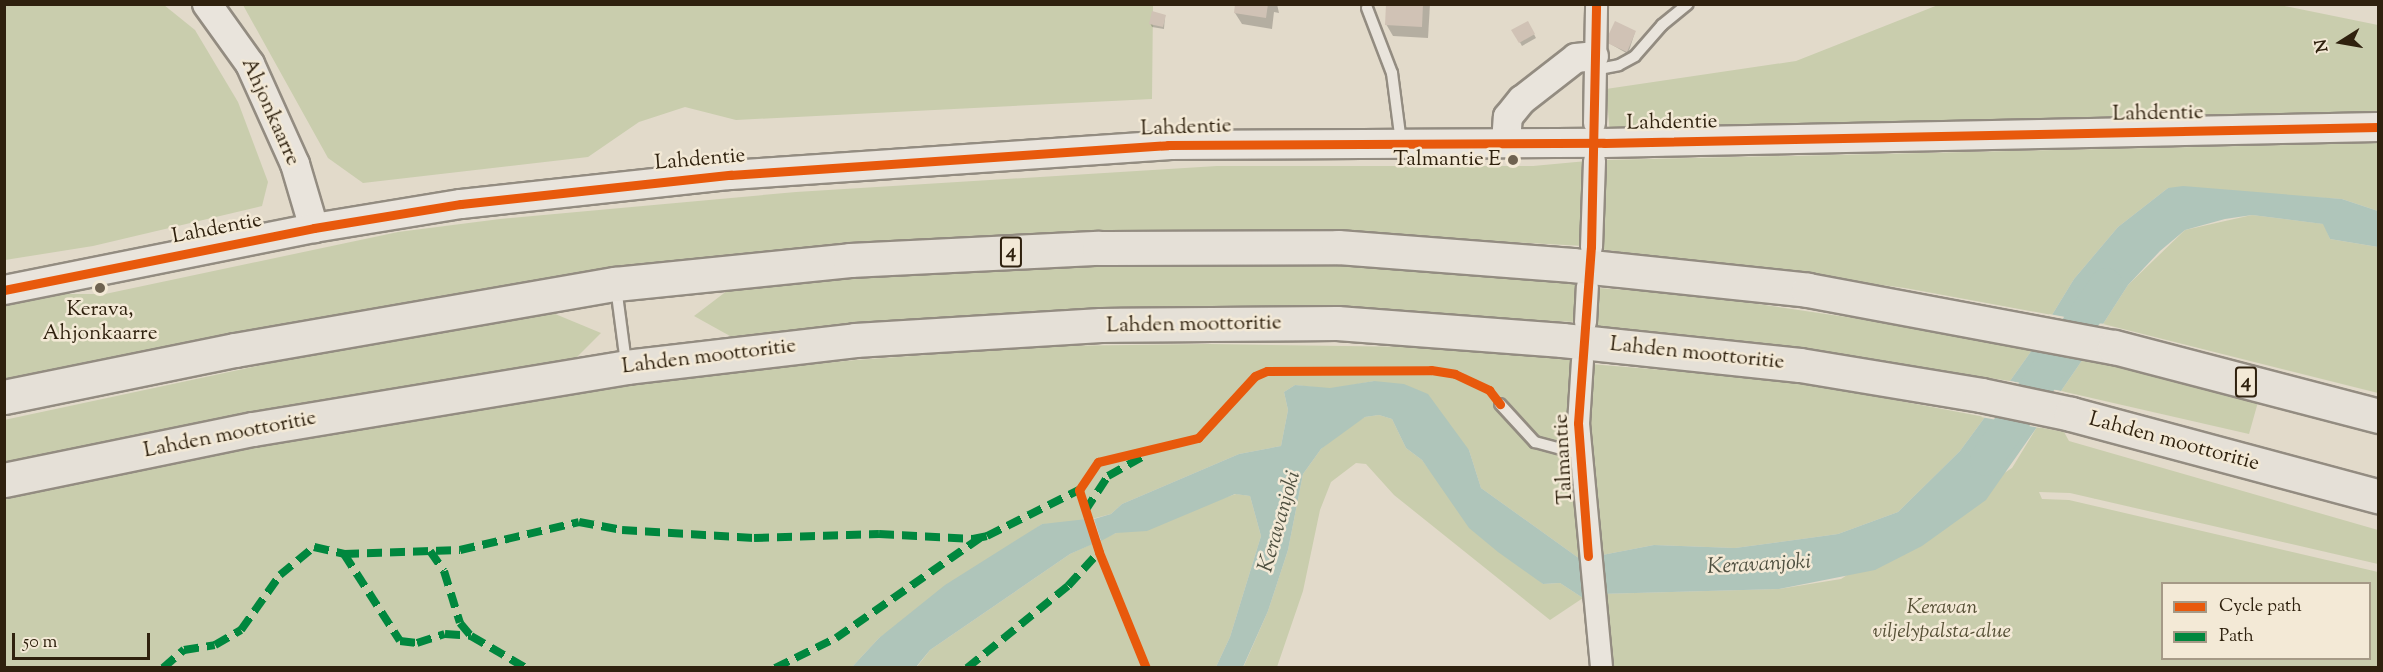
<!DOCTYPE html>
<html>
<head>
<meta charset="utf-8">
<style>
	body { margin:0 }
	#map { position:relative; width:2383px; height:672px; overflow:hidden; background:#e2daca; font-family:"Sorts Mill Goudy",serif }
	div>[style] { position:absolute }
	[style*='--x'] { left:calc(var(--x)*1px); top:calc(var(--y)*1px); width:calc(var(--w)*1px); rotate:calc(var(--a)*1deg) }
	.green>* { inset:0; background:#c9cdad }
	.water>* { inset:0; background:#afc5ba }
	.pier>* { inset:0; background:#e2daca }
	.shadow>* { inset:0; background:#0003 }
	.river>* { height:33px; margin:-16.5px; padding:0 16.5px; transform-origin:16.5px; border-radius:16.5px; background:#afc5ba }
	.building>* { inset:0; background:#d0c2b5 }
	.roads { filter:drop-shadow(2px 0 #938c81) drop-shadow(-2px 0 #938c81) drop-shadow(0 2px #938c81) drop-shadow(0 -2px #938c81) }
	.lane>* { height:10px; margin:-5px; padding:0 5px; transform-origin:5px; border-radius:5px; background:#e9e4dc }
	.street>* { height:21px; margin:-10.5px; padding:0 10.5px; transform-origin:10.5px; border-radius:10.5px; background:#e9e4dc }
	.secondary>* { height:28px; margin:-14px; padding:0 14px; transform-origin:14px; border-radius:14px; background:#e9e4dc }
	.highway>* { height:33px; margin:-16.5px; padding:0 16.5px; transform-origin:16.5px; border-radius:16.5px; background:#e5e0d7 }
	.quiet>* { height:8px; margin-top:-4px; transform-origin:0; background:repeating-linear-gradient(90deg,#00873e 0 15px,transparent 0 23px) }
	.cycleway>* { height:9px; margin:-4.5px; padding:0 4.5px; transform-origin:4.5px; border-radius:4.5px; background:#e8590c }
	.dots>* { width:16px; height:16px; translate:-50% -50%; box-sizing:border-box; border:3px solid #f3e9d6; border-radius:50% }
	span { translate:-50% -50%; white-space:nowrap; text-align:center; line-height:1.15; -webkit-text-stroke:5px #f3e9d6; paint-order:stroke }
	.shield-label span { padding:2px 4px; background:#f3e9d6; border:2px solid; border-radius:4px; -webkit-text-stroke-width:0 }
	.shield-label { font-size:20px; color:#2f210e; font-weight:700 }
	.street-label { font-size:21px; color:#2f210e }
	.poi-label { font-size:21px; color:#2f210e }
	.right { translate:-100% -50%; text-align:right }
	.park-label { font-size:21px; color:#575137; font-style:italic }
	.water-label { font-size:22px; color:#4f5040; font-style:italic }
	.frame { position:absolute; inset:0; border:6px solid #2f210e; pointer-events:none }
	.legend { position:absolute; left:2161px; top:582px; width:210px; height:78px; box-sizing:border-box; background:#f3e9d6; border:2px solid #a59986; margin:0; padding:8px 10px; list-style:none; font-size:18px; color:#2f210e }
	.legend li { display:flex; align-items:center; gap:12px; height:30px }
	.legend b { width:30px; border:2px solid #a59986 }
	.north { position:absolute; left:2311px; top:12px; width:60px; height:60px; -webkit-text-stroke:4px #f3e9d6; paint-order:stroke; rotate:259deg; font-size:16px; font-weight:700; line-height:24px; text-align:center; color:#2f210e }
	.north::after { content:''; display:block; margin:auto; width:21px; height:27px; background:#2f210e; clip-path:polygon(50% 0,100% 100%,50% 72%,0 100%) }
	.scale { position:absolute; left:12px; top:633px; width:138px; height:27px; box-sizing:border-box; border:3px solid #2f210e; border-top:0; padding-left:8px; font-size:18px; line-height:21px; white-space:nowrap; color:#2f210e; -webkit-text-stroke:4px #f3e9d6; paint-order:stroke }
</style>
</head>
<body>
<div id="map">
	<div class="green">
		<i style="clip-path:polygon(2275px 4px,2378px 25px,2378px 116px,1610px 134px,1606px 89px,1796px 61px,1938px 5px)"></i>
		<i style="clip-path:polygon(4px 5px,164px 5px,195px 30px,238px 102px,268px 182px,262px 206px,93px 246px,5px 260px)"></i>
		<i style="clip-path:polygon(243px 5px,1153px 5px,1152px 99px,736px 120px,685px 107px,639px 122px,588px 157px,363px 183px,328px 158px)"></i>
		<i style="clip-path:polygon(2378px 143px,2378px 211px,2342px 199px,2168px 188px,2118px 227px,2074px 279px,2052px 315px,1905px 288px,1599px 249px,1603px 160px)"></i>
		<i style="clip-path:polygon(1587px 161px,1584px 246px,1279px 230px,1104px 235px,649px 269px,384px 306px,5px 384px,5px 302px,47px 294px,105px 294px,398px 232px,500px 219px,796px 192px,1217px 166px,1533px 166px)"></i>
		<i style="clip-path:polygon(2252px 215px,2324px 224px,2330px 239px,2378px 247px,2378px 393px,2103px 324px,2128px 285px,2185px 230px)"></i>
		<i style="clip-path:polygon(1332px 260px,1578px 282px,1576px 322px,1320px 311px,739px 341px,694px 316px,736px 284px,881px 272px,1149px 261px)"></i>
		<i style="clip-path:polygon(1598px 288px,1697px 295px,1921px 328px,2032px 350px,2010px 381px,1872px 361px,1594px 330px)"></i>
		<i style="clip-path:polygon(548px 311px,601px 333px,570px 364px,5px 467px,4px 420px,304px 356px)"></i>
		<i style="clip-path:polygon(1209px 344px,1417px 347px,1573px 359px,1571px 453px,1580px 559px,1481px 488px,1469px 450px,1374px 381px,1330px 389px,1295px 385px,1284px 392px,1288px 410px,1281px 446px,1239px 454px,1122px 504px,1111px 514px,1076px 523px,1042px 524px,879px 638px,852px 667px,5px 668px,4px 497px,313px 435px,619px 383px,856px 360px,1053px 346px)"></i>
		<i style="clip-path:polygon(2083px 359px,2260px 395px,2249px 434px,2061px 391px)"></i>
		<i style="clip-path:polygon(1590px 364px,1794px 381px,1985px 417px,1960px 451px,1898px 512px,1838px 534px,1735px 548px,1654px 545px,1597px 556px,1587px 429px)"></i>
		<i style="clip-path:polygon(1379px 415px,1392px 419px,1406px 448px,1422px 460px,1445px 491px,1543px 584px,1560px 583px,1583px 598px,1550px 620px,1394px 495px,1366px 464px,1356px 463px,1331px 482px,1320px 510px,1303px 591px,1277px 667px,1243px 668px,1268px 611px,1288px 550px,1303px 474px,1321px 449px,1347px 427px,1365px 417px)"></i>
		<i style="clip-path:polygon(evenodd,2037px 427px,2064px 432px,2069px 441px,2378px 530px,2378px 564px,2070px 493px,2039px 492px,2042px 499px,2069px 500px,2378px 572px,2378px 667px,1609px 667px,1600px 594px,1779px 589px,1841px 579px,2012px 468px,2037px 427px,2162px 584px,2370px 584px,2370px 658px,2162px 658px,2162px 584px)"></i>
		<i style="clip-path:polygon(1236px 494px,1250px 496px,1261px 536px,1230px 637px,1216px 667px,916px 668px,930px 650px,1070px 554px,1116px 533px)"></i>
	</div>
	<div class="water">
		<i style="clip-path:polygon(2183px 186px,2342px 199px,2378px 211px,2378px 247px,2330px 239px,2323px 224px,2252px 215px,2225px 219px,2185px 230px,2160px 251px,2128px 285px,2103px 324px,2052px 315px,2074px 279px,2118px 227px,2168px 188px)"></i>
		<i style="clip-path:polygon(2032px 350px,2083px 359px,2061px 391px,2010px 381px)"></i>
		<i style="clip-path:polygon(1374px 381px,1404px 384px,1428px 394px,1469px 450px,1481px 488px,1580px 559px,1583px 598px,1560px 583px,1543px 584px,1498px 552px,1469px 528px,1422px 460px,1406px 448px,1392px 419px,1379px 415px,1365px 417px,1321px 449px,1303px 474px,1288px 550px,1268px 611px,1243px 667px,1216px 667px,1230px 637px,1261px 536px,1250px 496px,1235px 494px,1147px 531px,1116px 533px,1101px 541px,1094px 519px,1111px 514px,1122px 504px,1239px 454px,1281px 446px,1288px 410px,1284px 392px,1295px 385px,1330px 388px)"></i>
		<i style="clip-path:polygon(1985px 417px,2037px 427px,1986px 500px,1922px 546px,1875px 570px,1779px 589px,1600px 594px,1597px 556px,1654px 545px,1735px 548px,1838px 534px,1898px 512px,1960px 451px)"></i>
		<i style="clip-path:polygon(1087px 519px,1095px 543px,1070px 554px,930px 650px,916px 667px,852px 667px,879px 638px,945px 585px,1042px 524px)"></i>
	</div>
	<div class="pier">
		<i style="clip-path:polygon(2049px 314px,2103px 324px,2106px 324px,2051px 318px)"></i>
		<i style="clip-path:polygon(2007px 381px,2010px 381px,2065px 392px,2061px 394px)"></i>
		<i style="clip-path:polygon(1985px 414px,2038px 424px,2040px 428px,1981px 417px)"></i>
	</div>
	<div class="shadow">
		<i style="clip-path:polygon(1237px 4px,1277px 4px,1279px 13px,1274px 12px,1272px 29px,1242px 24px,1235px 13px)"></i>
		<i style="clip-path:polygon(1388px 4px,1430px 4px,1428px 38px,1393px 36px,1386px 24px)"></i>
		<i style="clip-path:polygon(1165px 16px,1164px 29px,1152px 27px,1150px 23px)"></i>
		<i style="clip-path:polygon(1528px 23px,1536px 38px,1522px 46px,1513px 30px)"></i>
		<i style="clip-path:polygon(1635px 32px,1628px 54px,1607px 42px)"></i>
	</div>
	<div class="river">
		<i style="--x:1986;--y:459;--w:212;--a:-55.6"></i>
	</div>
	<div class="building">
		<i style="clip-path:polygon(1235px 4px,1268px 4px,1266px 18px,1234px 13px)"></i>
		<i style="clip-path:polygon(1386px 4px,1423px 4px,1422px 27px,1385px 25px)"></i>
		<i style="clip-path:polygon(1152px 11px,1166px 15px,1163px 27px,1149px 24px)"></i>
		<i style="clip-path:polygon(1528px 21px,1535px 34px,1519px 43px,1511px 30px)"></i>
		<i style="clip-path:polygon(1615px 21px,1636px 31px,1627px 52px,1605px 42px)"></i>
	</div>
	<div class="roads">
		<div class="lane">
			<i style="--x:1367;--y:8;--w:70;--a:69"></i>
			<i style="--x:1392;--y:73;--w:70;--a:82.6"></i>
			<i style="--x:1594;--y:70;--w:25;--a:-11"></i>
			<i style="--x:1619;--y:65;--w:18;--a:-29"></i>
			<i style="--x:1635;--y:56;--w:41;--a:-48.9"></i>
			<i style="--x:1662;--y:25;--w:33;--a:-39"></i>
			<i style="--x:616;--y:287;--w:77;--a:82.5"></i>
			<i style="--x:1500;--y:404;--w:52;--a:47.4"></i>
			<i style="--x:1535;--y:442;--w:47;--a:14.9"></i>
		</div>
		<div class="street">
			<i style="--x:1594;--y:123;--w:119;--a:-89"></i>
			<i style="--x:1591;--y:247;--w:87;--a:-88"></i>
			<i style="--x:1585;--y:322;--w:36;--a:-87"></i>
			<i style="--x:1582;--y:360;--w:63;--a:93.6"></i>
			<i style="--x:1578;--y:423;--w:246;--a:84.6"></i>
		</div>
		<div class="secondary">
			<i style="--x:207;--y:4;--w:74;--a:54.4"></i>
			<i style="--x:250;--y:64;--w:110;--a:65.8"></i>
			<i style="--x:295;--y:164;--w:67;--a:73.5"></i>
			<i style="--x:1506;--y:143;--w:26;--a:-86"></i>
			<i style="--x:1508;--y:117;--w:22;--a:-51"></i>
			<i style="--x:1522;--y:100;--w:68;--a:-37.9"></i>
			<i style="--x:1576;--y:58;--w:18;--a:-6"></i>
			<i style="--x:4;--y:290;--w:316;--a:-11.3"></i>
			<i style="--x:314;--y:228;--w:149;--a:-9.3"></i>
			<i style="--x:461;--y:204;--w:271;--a:-6.2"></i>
			<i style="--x:730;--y:175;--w:439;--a:-3.9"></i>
			<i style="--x:1168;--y:145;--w:436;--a:-0.3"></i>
			<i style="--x:1604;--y:143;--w:774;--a:-1.18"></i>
		</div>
		<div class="highway">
			<i style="--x:4;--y:397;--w:236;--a:-11.5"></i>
			<i style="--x:235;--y:350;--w:386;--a:-9.9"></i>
			<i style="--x:615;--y:284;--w:236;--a:-5.8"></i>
			<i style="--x:850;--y:260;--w:249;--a:-2.8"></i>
			<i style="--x:1099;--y:248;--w:239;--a:-0.2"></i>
			<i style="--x:1338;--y:247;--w:235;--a:4.4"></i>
			<i style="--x:1572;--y:265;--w:237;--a:6"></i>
			<i style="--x:1808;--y:290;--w:311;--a:10.6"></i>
			<i style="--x:2114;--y:347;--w:273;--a:14.6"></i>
			<i style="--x:4;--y:480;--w:254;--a:-11.6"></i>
			<i style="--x:253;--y:429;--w:378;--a:-9.4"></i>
			<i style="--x:626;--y:367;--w:231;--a:-6.7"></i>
			<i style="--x:855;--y:340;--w:246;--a:-3.5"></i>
			<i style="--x:1101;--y:325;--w:236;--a:-0.5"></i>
			<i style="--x:1337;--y:323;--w:226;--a:4.3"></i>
			<i style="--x:1562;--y:340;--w:239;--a:6"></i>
			<i style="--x:1800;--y:365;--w:183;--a:9.4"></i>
			<i style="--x:1981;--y:395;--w:92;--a:11.9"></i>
			<i style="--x:2071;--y:414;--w:318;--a:15"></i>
		</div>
	</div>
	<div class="quiet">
		<i style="--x:1085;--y:511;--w:42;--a:-56.7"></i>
		<i style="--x:1108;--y:476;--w:41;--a:-29.1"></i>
		<i style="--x:430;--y:551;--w:24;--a:55"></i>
		<i style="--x:444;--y:571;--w:54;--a:72.9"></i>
		<i style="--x:460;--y:623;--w:17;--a:50"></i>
		<i style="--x:344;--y:554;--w:103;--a:57.2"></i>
		<i style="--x:400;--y:641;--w:17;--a:7"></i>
		<i style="--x:417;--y:643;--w:29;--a:-18"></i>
		<i style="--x:445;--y:634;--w:26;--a:4"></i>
		<i style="--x:471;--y:636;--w:64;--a:30.2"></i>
		<i style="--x:163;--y:668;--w:28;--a:-41"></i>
		<i style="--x:184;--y:650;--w:31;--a:-9"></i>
		<i style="--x:215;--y:645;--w:30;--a:-30"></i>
		<i style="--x:241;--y:630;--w:67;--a:-54.7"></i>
		<i style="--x:280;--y:575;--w:44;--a:-39.5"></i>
		<i style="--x:314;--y:547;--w:31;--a:13"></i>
		<i style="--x:344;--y:554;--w:116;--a:-2"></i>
		<i style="--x:460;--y:550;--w:122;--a:-13.2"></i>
		<i style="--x:579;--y:522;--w:44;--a:10.5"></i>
		<i style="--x:622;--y:530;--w:132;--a:3.5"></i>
		<i style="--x:754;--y:538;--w:125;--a:-1.8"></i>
		<i style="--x:879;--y:534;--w:94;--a:3"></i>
		<i style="--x:973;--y:539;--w:14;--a:-12"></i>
		<i style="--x:987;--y:536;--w:103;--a:-26.6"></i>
		<i style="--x:775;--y:668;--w:68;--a:-26.2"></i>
		<i style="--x:836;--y:638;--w:175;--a:-34.8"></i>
		<i style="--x:967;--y:668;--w:130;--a:-39.1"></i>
		<i style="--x:1068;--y:586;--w:46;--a:-47.6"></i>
	</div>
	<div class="cycleway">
		<i style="--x:4;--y:290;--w:316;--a:-11.3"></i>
		<i style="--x:314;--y:228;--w:149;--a:-9.3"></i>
		<i style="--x:461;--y:204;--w:271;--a:-6.2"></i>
		<i style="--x:730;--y:175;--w:439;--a:-3.9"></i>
		<i style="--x:1168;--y:145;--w:436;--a:-0.3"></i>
		<i style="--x:1604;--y:143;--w:774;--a:-1.18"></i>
		<i style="--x:1588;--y:556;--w:133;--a:-94.3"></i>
		<i style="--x:1578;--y:423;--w:176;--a:-85.8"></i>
		<i style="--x:1591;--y:247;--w:243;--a:-88.8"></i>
		<i style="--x:1146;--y:668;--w:125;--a:-112.1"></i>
		<i style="--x:1099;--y:552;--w:65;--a:-107.9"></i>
		<i style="--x:1079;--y:490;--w:34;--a:-56"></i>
		<i style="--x:1098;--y:462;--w:103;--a:-13.5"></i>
		<i style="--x:1198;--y:438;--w:84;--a:-47.4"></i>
		<i style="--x:1255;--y:376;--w:13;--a:-23"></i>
		<i style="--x:1267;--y:371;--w:164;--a:-0.3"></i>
		<i style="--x:1431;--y:370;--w:24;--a:9"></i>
		<i style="--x:1455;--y:374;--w:38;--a:25"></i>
		<i style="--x:1489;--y:390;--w:18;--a:52"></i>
	</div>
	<div class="dots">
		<i style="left:1513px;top:160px;background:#6e6250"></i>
		<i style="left:100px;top:288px;background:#6e6250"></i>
	</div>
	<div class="shield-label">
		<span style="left:1011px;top:252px">4</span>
		<span style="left:2246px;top:382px">4</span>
	</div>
	<div class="street-label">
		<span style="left:270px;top:112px;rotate:66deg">Ahjonkaarre</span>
		<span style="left:2158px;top:114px;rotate:-1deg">Lahdentie</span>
		<span style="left:1672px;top:123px;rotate:-1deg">Lahdentie</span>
		<span style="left:1186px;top:128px;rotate:-2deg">Lahdentie</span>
		<span style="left:700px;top:160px;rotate:-5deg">Lahdentie</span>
		<span style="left:217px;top:229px;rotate:-11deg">Lahdentie</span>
		<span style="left:1194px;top:325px;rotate:-1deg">Lahden moottoritie</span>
		<span style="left:1697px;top:354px;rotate:6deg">Lahden moottoritie</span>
		<span style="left:709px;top:357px;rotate:-7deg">Lahden moottoritie</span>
		<span style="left:230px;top:435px;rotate:-11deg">Lahden moottoritie</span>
		<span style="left:2174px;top:442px;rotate:15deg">Lahden moottoritie</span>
		<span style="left:1564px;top:459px;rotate:-93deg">Talmantie</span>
	</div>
	<div class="poi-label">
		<span class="right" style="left:1501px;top:160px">Talmantie E</span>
		<span style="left:100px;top:322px">Kerava,<br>Ahjonkaarre</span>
	</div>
	<div class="park-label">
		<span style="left:1942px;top:620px">Keravan<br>viljelypalsta-alue</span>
	</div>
	<div class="water-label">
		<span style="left:1281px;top:522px;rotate:-74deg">Keravanjoki</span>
		<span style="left:1759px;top:566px;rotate:-3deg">Keravanjoki</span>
	</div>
	<div class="frame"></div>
	<ul class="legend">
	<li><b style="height:8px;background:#e8590c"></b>Cycle path</li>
	<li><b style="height:8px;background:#00873e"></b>Path</li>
	</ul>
	<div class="north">N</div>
	<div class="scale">50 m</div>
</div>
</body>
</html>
